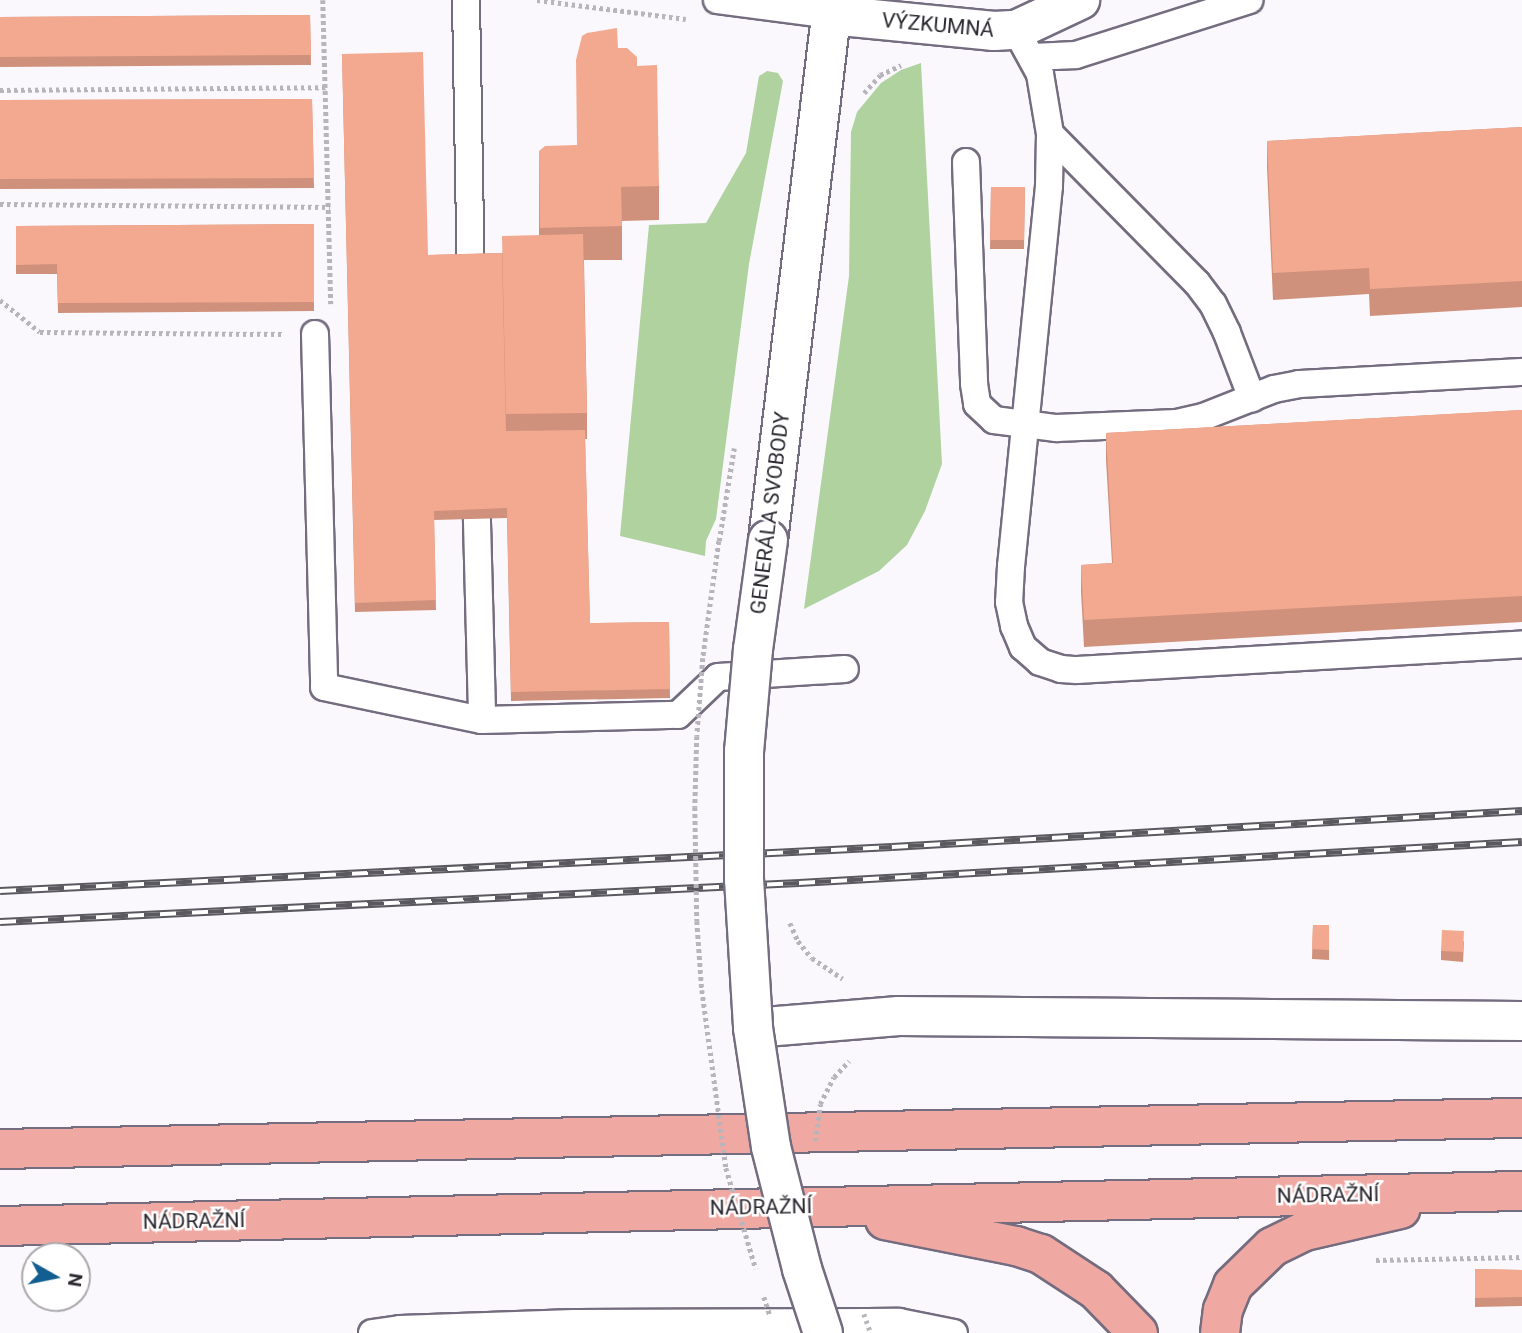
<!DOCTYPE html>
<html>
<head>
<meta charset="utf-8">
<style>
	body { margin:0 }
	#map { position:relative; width:1522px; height:1333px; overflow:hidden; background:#faf8fd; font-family:Roboto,sans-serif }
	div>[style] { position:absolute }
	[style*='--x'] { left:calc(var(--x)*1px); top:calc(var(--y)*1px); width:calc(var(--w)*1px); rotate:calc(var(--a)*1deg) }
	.green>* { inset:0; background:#afd29f }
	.path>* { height:4.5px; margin-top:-2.25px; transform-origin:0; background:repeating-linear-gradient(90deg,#b7b5bb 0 3.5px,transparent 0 7px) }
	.roads { filter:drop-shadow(2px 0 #746c7f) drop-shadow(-2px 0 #746c7f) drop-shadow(0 2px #746c7f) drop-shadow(0 -2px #746c7f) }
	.service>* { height:26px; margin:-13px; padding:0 13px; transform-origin:13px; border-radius:13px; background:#fff }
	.minor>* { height:38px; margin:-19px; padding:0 19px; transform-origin:19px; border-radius:19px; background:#fff }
	.primary>* { height:38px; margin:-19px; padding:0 19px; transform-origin:19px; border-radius:19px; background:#f0a8a2 }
	.rail>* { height:8px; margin-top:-4px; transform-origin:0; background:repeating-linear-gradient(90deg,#fff 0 16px,#5b5960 0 32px); box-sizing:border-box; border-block:2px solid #5b5960 }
	.path-bridge>* { height:4.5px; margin-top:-2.25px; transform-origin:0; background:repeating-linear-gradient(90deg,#b7b5bb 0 3.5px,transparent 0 7px) }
	.bridges { filter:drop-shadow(2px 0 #746c7f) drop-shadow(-2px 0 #746c7f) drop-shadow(0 2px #746c7f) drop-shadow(0 -2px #746c7f) }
	.minor-bridge>* { height:38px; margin:-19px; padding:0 19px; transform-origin:19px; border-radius:19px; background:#fff }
	.wall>* { inset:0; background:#d0917c }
	.building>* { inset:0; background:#f2a990 }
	span { translate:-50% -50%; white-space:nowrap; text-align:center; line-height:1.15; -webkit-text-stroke:5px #fff; paint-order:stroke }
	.street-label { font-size:21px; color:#2c2931 }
	.north { position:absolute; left:21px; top:1242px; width:70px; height:70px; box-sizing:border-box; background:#fff; border:2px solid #aba9ad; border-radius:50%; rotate:99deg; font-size:19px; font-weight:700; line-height:28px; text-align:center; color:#2c2931 }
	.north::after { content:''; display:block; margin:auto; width:24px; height:32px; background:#135e91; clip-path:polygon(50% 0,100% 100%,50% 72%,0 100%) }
</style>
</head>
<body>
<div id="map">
	<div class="green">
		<i style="clip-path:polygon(921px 63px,942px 464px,925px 511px,907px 545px,879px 571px,804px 609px,849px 276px,851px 132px,857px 112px,881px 83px,901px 70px)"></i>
		<i style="clip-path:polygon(767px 71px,778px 73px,783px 81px,749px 264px,716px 519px,706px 541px,705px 556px,620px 536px,649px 225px,706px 223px,746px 153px,759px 76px)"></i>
	</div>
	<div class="path">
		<i style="--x:323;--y:0;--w:304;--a:88.5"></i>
		<i style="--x:537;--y:0;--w:150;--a:7.3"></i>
		<i style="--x:0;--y:90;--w:326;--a:-0.5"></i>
		<i style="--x:864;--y:93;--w:24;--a:-48"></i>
		<i style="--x:880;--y:75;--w:23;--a:-25"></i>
		<i style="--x:0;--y:204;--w:330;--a:0.5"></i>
		<i style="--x:0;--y:300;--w:51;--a:38.7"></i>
		<i style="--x:40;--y:332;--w:242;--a:0.5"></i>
		<i style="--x:719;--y:541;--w:94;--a:-80.8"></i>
		<i style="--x:1376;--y:1260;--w:146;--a:-1.2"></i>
	</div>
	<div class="roads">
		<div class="service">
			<i style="--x:466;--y:0;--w:289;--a:89"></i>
			<i style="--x:717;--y:0;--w:115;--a:7.5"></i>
			<i style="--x:1016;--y:30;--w:50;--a:61.4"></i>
			<i style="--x:1040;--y:74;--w:61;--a:80.5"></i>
			<i style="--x:1050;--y:134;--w:52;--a:91.1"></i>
			<i style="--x:1049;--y:186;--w:382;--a:95.7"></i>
			<i style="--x:1011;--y:566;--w:36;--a:93"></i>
			<i style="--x:1009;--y:602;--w:25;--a:78"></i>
			<i style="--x:1014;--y:626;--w:23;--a:67"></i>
			<i style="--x:1023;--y:647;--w:23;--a:41"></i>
			<i style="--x:1040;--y:662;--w:22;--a:18"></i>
			<i style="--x:1061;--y:669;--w:16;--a:4"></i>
			<i style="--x:1077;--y:670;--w:446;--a:-3.3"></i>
			<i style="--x:1033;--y:57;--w:43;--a:-2.7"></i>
			<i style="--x:1076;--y:55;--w:182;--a:-17.6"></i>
			<i style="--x:1050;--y:134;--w:209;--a:45.4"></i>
			<i style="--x:1197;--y:283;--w:26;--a:53"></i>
			<i style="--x:1213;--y:304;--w:32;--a:64"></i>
			<i style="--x:1227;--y:333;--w:70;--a:69"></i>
			<i style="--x:966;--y:162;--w:222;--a:87.9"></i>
			<i style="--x:974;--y:384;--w:20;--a:81"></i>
			<i style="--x:977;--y:404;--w:23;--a:43"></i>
			<i style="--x:994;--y:420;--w:63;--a:7.4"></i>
			<i style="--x:1056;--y:428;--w:121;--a:-2.4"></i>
			<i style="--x:1177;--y:423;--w:27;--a:-13"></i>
			<i style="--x:1203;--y:417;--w:76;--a:-21.5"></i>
			<i style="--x:1274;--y:389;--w:25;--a:-11"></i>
			<i style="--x:1299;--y:384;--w:223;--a:-3.1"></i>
			<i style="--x:315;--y:334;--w:353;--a:88.5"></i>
			<i style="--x:324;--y:687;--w:161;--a:11.8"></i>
			<i style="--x:482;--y:720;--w:196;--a:-1.5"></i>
			<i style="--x:678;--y:715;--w:55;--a:-43.5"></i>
			<i style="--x:718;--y:677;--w:127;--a:-3.6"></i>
			<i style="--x:476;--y:484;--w:236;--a:88.5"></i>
			<i style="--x:372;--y:1333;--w:28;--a:-8"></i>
			<i style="--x:400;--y:1329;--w:174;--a:-2"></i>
			<i style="--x:574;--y:1323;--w:325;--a:-0.2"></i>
			<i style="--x:899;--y:1322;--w:56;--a:11.3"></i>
		</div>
		<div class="minor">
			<i style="--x:831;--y:15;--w:164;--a:5.6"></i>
			<i style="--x:994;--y:31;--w:22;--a:-3"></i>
			<i style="--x:1016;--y:30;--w:71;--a:-25.1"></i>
			<i style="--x:768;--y:540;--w:544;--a:-83.14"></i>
			<i style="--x:753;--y:1028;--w:146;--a:-4.7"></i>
			<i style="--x:899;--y:1016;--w:623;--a:0.46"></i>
		</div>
		<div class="primary">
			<i style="--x:0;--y:1149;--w:1522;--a:-1.17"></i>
			<i style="--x:885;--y:1220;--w:134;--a:11.2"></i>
			<i style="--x:1016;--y:1246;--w:26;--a:18"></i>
			<i style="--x:1041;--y:1254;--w:66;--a:33.2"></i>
			<i style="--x:1096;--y:1290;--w:60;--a:45.7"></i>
			<i style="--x:0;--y:1226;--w:1522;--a:-1.32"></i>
			<i style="--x:1220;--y:1333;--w:23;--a:-83"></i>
			<i style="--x:1223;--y:1310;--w:27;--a:-68"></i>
			<i style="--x:1233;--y:1285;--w:54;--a:-44.3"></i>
			<i style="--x:1272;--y:1247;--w:37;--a:-26"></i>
			<i style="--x:1305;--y:1231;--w:98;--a:-13"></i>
		</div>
	</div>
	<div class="rail">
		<i style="--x:0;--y:891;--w:893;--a:-2.82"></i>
		<i style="--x:892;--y:847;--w:631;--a:-3.27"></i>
		<i style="--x:0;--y:922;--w:800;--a:-2.79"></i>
		<i style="--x:799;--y:883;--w:724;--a:-3.25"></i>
	</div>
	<div class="path-bridge">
		<i style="--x:719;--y:541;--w:118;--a:97.8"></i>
		<i style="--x:703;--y:658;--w:78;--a:94.4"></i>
		<i style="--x:697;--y:736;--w:71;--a:91.6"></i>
		<i style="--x:695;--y:807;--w:114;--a:89"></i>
		<i style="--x:697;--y:921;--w:69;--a:85.9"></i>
		<i style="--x:702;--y:990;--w:180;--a:82.3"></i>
		<i style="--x:726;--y:1168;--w:105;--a:73.5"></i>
		<i style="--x:790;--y:923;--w:20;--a:66"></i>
		<i style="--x:798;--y:941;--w:22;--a:51"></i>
		<i style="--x:812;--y:958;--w:37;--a:34"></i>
		<i style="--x:815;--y:1141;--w:37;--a:-82"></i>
		<i style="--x:820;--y:1104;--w:30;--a:-63"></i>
		<i style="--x:834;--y:1077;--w:22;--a:-47"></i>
		<i style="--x:764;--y:1297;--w:20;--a:72"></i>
		<i style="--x:864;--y:1314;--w:20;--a:70"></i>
	</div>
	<div class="bridges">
		<div class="minor-bridge">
			<i style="--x:768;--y:540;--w:110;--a:97.8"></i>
			<i style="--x:753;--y:649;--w:102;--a:95"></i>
			<i style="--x:744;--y:751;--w:128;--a:90"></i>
			<i style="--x:744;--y:879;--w:149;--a:86.5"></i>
			<i style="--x:753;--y:1028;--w:120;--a:81.4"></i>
			<i style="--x:771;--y:1147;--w:126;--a:75.7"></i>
			<i style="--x:802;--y:1269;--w:67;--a:71.8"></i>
		</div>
	</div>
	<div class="wall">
		<i style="clip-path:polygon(310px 15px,311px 65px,0 67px,0 17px)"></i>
		<i style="clip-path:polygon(618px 48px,637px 66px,659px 186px,659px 220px,622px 221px,622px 260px,584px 260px,587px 413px,587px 439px,585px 439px,590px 623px,669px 622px,670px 698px,511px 701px,507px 518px,434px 520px,436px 610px,355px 612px,342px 54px,428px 255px,502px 253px,539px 235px,539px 151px,577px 145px)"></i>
		<i style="clip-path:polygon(312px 99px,314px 188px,0 189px,0 100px)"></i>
		<i style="clip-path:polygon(1522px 127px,1522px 307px,1370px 316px,1369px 294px,1273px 300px,1267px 168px,1267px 141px)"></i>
		<i style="clip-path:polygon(991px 187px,1025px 187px,1024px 249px,990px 249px)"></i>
		<i style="clip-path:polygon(314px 224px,314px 311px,58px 313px,57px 274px,16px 274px,16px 226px)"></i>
		<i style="clip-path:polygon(1522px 410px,1522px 622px,1084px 647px,1081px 592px,1081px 565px,1112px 563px,1106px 460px,1106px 433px)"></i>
		<i style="clip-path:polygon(1313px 925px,1329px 925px,1329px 960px,1312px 959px)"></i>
		<i style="clip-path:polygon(1464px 941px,1463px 962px,1441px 960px,1441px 951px)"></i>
		<i style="clip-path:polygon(1475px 1269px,1522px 1270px,1522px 1306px,1475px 1307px)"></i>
	</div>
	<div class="building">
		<i style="clip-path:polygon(310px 15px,311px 55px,0 57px,0 17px)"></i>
		<i style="clip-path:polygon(617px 28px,618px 48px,627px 48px,637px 57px,637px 66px,657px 65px,659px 186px,621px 187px,622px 226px,540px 228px,539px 151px,545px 146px,577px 145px,576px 60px,582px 36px,587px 33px)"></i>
		<i style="clip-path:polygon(423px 52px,428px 255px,502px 253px,506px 431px,585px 430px,590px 623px,669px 622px,670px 689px,511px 692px,507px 508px,434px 511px,436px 600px,355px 603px,342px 54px)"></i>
		<i style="clip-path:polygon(312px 99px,314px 178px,0 179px,0 100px)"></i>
		<i style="clip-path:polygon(1522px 127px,1522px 281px,1370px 289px,1369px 268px,1273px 273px,1267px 141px)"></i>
		<i style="clip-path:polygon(991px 187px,1025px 187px,1024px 240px,990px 240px)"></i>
		<i style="clip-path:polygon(314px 224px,314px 302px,58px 303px,57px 264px,16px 265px,16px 226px)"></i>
		<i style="clip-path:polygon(583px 234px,587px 413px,506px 414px,502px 236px)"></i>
		<i style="clip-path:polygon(1522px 410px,1522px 596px,1084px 620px,1081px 565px,1113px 563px,1106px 433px)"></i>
		<i style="clip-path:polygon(1313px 925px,1329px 925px,1329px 950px,1312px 949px)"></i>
		<i style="clip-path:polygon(1442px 930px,1464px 931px,1463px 952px,1441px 951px)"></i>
		<i style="clip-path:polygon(1475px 1269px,1522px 1270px,1522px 1297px,1475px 1298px)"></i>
	</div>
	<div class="street-label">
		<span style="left:938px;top:25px;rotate:5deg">VÝZKUMNÁ</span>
		<span style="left:770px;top:513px;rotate:-83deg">GENERÁLA SVOBODY</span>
		<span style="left:1328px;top:1195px;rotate:-1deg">NÁDRAŽNÍ</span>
		<span style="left:761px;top:1207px;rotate:-1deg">NÁDRAŽNÍ</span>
		<span style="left:194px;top:1221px;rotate:-1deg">NÁDRAŽNÍ</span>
	</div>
	<div class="north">N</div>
</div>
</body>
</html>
